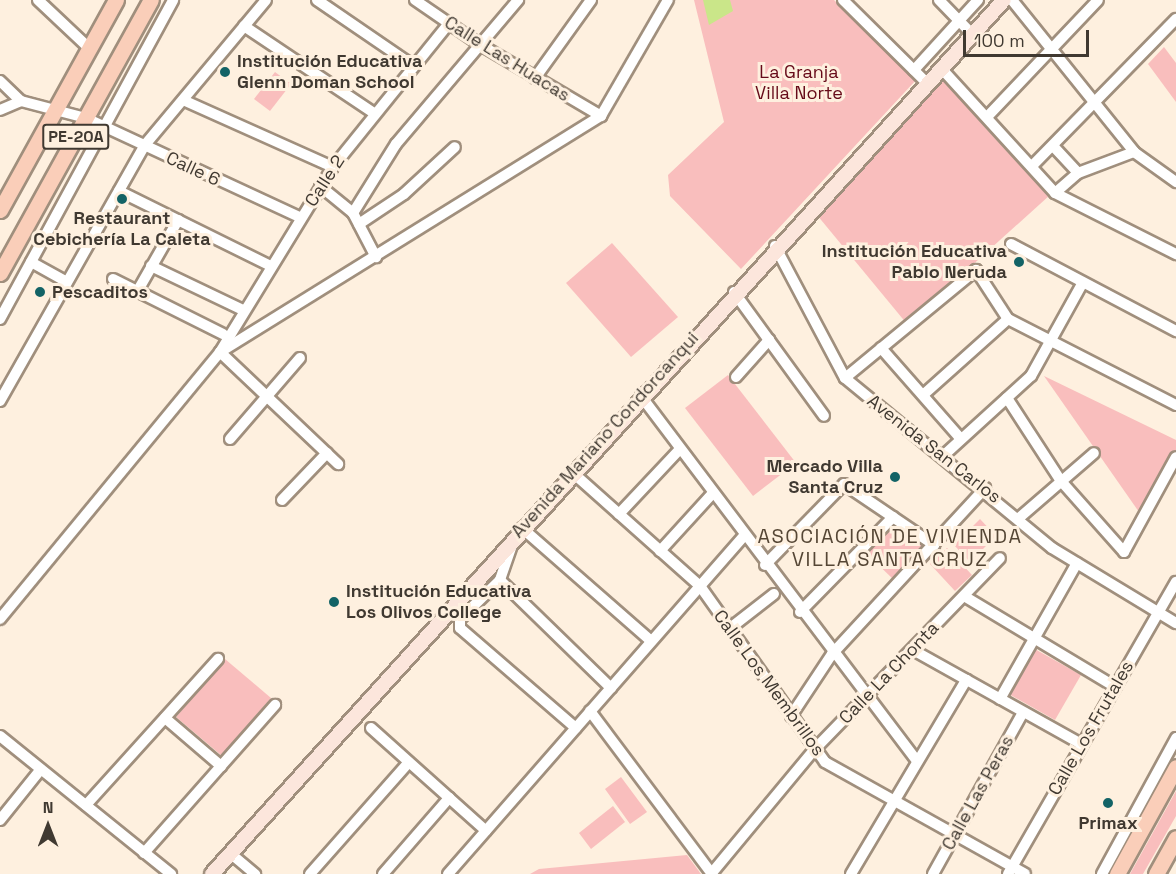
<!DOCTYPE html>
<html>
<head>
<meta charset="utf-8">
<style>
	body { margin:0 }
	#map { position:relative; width:1176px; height:874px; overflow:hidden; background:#fef0df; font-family:"Space Grotesk",sans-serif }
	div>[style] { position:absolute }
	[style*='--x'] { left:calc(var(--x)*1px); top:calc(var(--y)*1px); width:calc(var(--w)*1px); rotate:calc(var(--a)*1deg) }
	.green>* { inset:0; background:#f9bebd }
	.water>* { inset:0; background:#cae689 }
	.roads { filter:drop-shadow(2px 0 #a08f7d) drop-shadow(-2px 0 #a08f7d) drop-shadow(0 2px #a08f7d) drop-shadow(0 -2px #a08f7d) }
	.street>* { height:10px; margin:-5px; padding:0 5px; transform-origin:5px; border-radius:5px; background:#fff }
	.secondary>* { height:14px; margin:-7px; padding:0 7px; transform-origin:7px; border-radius:7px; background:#fce6dc }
	.primary>* { height:15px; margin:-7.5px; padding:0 7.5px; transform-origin:7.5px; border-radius:7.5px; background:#faceb9 }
	.dots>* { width:16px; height:16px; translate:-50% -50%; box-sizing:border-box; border:3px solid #fef0df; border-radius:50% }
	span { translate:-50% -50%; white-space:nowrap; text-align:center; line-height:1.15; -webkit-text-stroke:6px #fef0df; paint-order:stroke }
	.shield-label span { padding:2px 4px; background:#fef0df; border:2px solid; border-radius:4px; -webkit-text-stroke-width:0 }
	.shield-label { font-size:16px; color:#403931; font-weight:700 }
	.street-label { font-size:18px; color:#403931 }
	.poi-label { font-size:18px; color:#403931; font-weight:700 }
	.left { translate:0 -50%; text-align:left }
	.right { translate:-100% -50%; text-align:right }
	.park-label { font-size:18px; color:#660a19 }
	.neighbourhood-label { font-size:20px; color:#554635; letter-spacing:1.5px }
	.north { position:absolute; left:18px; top:796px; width:60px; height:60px; -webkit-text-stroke:4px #fef0df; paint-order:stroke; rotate:0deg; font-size:16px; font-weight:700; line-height:24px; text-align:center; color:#403931 }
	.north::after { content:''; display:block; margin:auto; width:21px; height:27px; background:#403931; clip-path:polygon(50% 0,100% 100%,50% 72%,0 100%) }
	.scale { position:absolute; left:963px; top:30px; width:126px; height:27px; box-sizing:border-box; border:3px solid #403931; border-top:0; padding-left:8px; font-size:18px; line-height:21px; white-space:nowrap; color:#403931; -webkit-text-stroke:4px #fef0df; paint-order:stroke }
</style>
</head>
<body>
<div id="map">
	<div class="green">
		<i style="clip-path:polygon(694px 0,834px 0,916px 80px,741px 269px,670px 196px,668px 175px,724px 122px)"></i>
		<i style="clip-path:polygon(1164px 47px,1176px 63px,1176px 102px,1148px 64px)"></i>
		<i style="clip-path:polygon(275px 72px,291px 84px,270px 111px,254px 99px)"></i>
		<i style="clip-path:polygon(943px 79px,1050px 195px,907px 324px,817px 215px)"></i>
		<i style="clip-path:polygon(612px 243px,678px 317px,631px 357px,566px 283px)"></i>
		<i style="clip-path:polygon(728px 375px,796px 463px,753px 496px,685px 408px)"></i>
		<i style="clip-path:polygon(1044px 376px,1176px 440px,1176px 450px,1139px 512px)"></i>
		<i style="clip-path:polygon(980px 519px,996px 536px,970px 562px,954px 545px)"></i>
		<i style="clip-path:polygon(892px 522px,927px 546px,895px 581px,864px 551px)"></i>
		<i style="clip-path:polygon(947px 548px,972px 575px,955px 591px,930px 564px)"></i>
		<i style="clip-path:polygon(1033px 648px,1081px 675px,1055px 720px,1007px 693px)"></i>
		<i style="clip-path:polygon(225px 659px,271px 698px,222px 756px,176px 717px)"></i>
		<i style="clip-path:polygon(621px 777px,647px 812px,630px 824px,605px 789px)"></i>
		<i style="clip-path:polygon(1176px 791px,1176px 816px,1143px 874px,1130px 874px)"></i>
		<i style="clip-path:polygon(613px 806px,625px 822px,591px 849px,579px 833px)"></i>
		<i style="clip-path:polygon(687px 855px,701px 874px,530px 874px,539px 869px)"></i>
	</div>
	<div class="water">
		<i style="clip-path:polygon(703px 0,730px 0,733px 11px,709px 25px)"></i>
	</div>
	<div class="roads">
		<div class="street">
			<i style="--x:38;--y:0;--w:70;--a:43.3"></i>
			<i style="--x:317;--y:0;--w:115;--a:34.4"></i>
			<i style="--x:415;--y:0;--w:78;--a:34.5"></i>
			<i style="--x:479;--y:44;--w:142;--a:30.5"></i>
			<i style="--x:843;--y:0;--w:118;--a:44.7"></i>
			<i style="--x:939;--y:0;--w:47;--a:45.9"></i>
			<i style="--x:1012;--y:0;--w:195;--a:51.2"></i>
			<i style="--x:1134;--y:152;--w:52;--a:35.5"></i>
			<i style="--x:244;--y:26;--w:156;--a:33.8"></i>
			<i style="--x:941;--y:68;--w:169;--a:47.6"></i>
			<i style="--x:1055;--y:193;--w:136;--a:26.8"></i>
			<i style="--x:914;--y:70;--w:95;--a:-47.6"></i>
			<i style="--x:535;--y:78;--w:96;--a:-54.3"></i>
			<i style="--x:0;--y:81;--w:29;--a:44"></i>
			<i style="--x:21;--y:101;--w:67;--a:14.7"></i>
			<i style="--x:86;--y:118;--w:237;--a:24.9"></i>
			<i style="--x:183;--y:100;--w:164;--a:24.1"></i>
			<i style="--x:0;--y:110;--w:23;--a:-23"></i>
			<i style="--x:987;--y:117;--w:161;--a:-46.5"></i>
			<i style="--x:1054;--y:147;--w:35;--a:47"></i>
			<i style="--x:1032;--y:166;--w:206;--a:-45.6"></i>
			<i style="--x:320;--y:186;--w:43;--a:39.3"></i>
			<i style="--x:353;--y:213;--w:50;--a:62.4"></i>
			<i style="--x:119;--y:191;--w:169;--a:26.3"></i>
			<i style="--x:1055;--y:193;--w:30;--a:-41"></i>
			<i style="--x:1078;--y:173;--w:60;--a:-20.6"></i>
			<i style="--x:353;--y:213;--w:81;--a:-58.1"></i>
			<i style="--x:396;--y:144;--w:189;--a:-49.7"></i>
			<i style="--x:359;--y:224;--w:54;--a:-33.7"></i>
			<i style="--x:404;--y:194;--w:69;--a:-42.7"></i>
			<i style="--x:1011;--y:244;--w:187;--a:27.8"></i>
			<i style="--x:775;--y:246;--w:149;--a:62.1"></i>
			<i style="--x:845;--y:378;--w:268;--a:39.4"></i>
			<i style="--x:1052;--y:548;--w:145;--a:31.2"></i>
			<i style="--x:31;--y:262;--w:41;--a:29.1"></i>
			<i style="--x:151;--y:266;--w:102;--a:25.6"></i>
			<i style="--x:113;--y:279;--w:123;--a:26.6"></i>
			<i style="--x:137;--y:292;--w:83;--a:-60.3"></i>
			<i style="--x:734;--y:292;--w:153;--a:54"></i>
			<i style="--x:0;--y:319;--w:363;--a:-61.5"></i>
			<i style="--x:881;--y:348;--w:120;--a:48.7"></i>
			<i style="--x:220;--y:352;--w:217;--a:-58.6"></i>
			<i style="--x:333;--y:167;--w:185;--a:-51.1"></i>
			<i style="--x:220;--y:352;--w:163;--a:43.5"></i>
			<i style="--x:736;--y:377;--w:50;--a:-48.3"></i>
			<i style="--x:845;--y:378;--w:170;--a:-39.5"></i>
			<i style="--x:976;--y:270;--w:59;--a:56.9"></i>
			<i style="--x:1008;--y:319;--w:189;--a:27.1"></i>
			<i style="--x:923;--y:395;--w:114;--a:-41.8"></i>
			<i style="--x:641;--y:396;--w:456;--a:52.9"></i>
			<i style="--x:1007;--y:398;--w:99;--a:57"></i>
			<i style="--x:1061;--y:481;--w:95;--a:48.4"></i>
			<i style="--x:1124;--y:552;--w:108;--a:-61.3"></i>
			<i style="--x:0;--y:401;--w:293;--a:-60.5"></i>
			<i style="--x:144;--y:146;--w:190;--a:-50.1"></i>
			<i style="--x:230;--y:439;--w:107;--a:-49.2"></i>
			<i style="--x:943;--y:456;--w:119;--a:-42.3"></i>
			<i style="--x:1031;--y:376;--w:107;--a:-61"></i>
			<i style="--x:572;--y:472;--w:171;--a:41.7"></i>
			<i style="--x:700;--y:586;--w:216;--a:54.6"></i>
			<i style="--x:825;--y:762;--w:229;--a:29.2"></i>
			<i style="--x:282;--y:500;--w:65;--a:-46.2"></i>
			<i style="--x:619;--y:514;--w:89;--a:-46.8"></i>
			<i style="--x:1019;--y:518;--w:99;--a:-40.9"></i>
			<i style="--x:522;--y:528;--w:171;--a:41.2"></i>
			<i style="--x:512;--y:545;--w:37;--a:109"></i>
			<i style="--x:500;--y:580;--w:155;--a:44.2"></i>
			<i style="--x:660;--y:551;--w:79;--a:-47.6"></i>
			<i style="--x:765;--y:565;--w:113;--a:-45.7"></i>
			<i style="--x:844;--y:484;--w:109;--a:34.1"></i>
			<i style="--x:500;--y:580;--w:56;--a:135.7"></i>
			<i style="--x:460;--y:619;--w:9;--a:90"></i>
			<i style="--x:460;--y:628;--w:153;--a:40.8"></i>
			<i style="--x:964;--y:596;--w:175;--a:31"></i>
			<i style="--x:800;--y:612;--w:133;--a:-45.6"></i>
			<i style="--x:0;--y:619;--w:346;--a:-50.5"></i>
			<i style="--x:220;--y:352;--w:448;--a:-31.8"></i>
			<i style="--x:601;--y:116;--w:134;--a:-60"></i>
			<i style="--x:729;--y:629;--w:57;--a:-37.9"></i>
			<i style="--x:913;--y:650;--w:193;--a:29.2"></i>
			<i style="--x:1000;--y:699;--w:156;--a:-60.5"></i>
			<i style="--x:590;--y:711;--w:204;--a:53.2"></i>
			<i style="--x:791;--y:716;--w:74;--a:-56.5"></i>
			<i style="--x:832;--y:654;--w:226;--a:-47.3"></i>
			<i style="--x:165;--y:718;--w:74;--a:40.6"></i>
			<i style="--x:371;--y:728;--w:154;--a:41.8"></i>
			<i style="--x:0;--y:736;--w:220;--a:38.9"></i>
			<i style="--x:86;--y:805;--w:197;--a:-47.9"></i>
			<i style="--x:0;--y:820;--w:65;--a:-51.2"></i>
			<i style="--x:144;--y:853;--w:198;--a:-48.5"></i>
			<i style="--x:230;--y:853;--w:33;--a:40"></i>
			<i style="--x:310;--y:874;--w:149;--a:-48.5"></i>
			<i style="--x:383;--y:874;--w:101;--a:-49"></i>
			<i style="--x:448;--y:874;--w:449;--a:-48.8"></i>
			<i style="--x:711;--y:874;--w:161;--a:-50.3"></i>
			<i style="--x:814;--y:750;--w:267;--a:-45.9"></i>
			<i style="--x:851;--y:874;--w:226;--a:-59.3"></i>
			<i style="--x:933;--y:874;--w:185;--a:-60.9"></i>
			<i style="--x:1008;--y:874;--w:337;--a:-60.1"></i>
			<i style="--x:1102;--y:874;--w:155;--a:-61.4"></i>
		</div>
		<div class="secondary">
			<i style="--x:212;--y:874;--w:1179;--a:-47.82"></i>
		</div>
		<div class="primary">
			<i style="--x:0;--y:210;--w:240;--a:-61.1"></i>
			<i style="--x:0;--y:273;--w:312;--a:-61.1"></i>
			<i style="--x:1117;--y:874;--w:122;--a:-61.1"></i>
			<i style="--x:1156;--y:874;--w:41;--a:-60.9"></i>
		</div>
	</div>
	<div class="dots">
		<i style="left:225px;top:72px;background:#136366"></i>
		<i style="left:122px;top:199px;background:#136366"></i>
		<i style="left:1019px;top:262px;background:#136366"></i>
		<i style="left:40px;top:292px;background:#136366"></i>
		<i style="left:895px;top:477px;background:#136366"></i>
		<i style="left:334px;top:602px;background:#136366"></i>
		<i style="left:1108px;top:803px;background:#136366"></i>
	</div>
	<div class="shield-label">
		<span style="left:76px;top:137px">PE-20A</span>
	</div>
	<div class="street-label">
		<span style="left:507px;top:59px;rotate:32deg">Calle Las Huacas</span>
		<span style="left:193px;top:169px;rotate:25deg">Calle 6</span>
		<span style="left:325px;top:181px;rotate:-57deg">Calle 2</span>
		<span style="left:605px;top:435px;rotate:-48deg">Avenida Mariano Condorcanqui</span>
		<span style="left:934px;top:449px;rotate:38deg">Avenida San Carlos</span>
		<span style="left:889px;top:673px;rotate:-46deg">Calle La Chonta</span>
		<span style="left:769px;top:683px;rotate:54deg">Calle Los Membrillos</span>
		<span style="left:1091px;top:728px;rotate:-60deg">Calle Los Frutales</span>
		<span style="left:978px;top:793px;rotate:-61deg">Calle Las Peras</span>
	</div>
	<div class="poi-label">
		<span class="left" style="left:237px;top:72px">Institución Educativa<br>Glenn Doman School</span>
		<span style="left:122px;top:229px">Restaurant<br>Cebichería La Caleta</span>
		<span class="right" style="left:1007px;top:262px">Institución Educativa<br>Pablo Neruda</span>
		<span class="left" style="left:52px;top:292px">Pescaditos</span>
		<span class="right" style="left:883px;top:477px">Mercado Villa<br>Santa Cruz</span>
		<span class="left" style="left:346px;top:602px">Institución Educativa<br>Los Olivos College</span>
		<span style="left:1108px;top:823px">Primax</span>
	</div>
	<div class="park-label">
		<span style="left:799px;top:83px">La Granja<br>Villa Norte</span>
	</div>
	<div class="neighbourhood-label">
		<span style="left:890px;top:548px">ASOCIACIÓN DE VIVIENDA<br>VILLA SANTA CRUZ</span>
	</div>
	<div class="north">N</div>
	<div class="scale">100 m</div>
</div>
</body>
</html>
